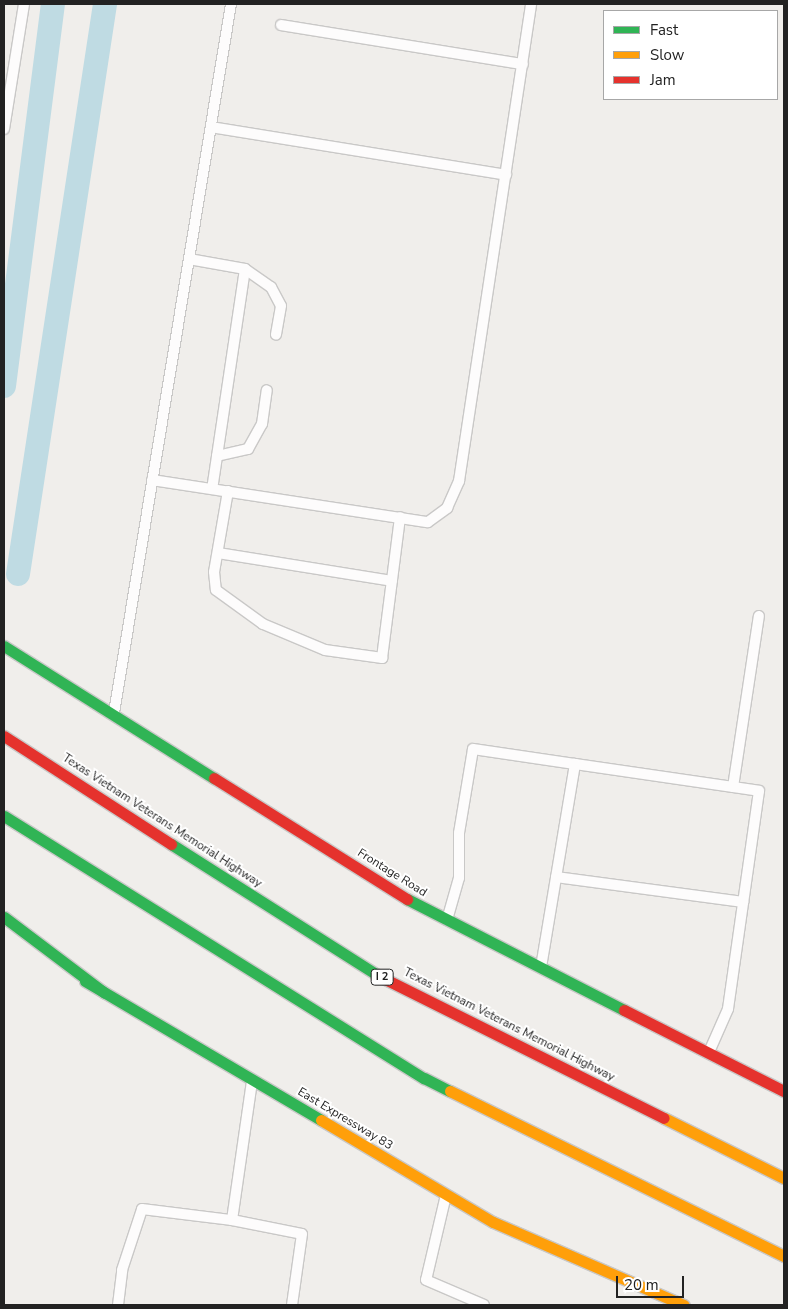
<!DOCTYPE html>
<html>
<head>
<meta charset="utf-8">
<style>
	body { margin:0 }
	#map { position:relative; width:788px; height:1309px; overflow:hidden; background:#f0eeeb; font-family:"Nunito Sans",sans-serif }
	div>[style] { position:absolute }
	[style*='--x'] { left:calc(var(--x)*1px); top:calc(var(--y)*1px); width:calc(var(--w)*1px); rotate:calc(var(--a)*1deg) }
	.canal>* { height:24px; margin:-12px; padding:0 12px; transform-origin:12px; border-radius:12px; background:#bfdbe3 }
	.roads { filter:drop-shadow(1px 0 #c9c8c7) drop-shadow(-1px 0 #c9c8c7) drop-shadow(0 1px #c9c8c7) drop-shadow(0 -1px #c9c8c7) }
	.lane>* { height:10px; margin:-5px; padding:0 5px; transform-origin:5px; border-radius:5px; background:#fdfcfc }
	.fast>* { height:11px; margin:-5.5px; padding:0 5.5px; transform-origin:5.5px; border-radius:5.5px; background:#30b455 }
	.slow>* { height:11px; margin:-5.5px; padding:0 5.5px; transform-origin:5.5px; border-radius:5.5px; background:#ff9f0a }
	.jam>* { height:11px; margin:-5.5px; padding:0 5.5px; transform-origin:5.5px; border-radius:5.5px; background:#e5322d }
	span { translate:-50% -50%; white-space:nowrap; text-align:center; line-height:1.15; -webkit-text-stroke:4px #fff; paint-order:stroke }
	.shield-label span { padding:1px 4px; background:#fff; border:1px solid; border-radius:4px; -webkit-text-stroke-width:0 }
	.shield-label { font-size:11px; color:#222; font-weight:700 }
	.street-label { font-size:12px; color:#222 }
	.frame { position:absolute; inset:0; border:5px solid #222; pointer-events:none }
	.legend { position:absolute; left:603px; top:10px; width:175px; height:90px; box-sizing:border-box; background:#fff; border:1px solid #a7a7a7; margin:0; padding:6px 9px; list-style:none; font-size:15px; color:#222 }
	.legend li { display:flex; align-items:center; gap:10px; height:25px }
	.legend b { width:25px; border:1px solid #a7a7a7 }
	.scale { position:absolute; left:616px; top:1276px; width:68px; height:22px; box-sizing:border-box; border:2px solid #222; border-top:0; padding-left:6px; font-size:15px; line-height:18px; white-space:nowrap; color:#222; -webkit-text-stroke:4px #fff; paint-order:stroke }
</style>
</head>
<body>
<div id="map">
	<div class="canal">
		<i style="--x:4;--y:386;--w:385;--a:-82.7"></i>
		<i style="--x:18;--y:574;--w:577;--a:-81.32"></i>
	</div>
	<div class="roads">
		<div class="lane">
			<i style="--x:281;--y:25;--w:245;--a:9.2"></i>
			<i style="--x:211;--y:127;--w:299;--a:9.2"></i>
			<i style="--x:4;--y:129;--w:127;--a:-80.9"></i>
			<i style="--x:189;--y:259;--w:57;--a:10.1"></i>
			<i style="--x:245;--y:269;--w:222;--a:98.5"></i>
			<i style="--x:245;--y:269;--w:32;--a:35"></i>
			<i style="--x:271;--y:287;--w:21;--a:62"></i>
			<i style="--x:281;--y:306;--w:29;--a:100"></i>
			<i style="--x:217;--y:456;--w:32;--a:-13"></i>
			<i style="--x:248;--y:449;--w:29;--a:-61"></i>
			<i style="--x:262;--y:424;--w:34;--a:-82"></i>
			<i style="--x:152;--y:480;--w:279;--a:8.7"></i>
			<i style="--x:428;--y:522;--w:24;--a:-36"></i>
			<i style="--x:447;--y:508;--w:30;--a:-66"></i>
			<i style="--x:459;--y:481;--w:482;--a:-81.4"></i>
			<i style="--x:228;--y:491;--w:82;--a:99.8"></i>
			<i style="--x:214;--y:572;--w:18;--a:84"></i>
			<i style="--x:216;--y:590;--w:58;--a:35.9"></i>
			<i style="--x:263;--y:624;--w:67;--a:22.8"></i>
			<i style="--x:325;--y:650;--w:58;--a:8"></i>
			<i style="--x:382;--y:658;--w:142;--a:-82.7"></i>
			<i style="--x:218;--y:553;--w:176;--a:9.1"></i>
			<i style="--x:114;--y:713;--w:719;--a:-80.63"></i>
			<i style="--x:575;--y:764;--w:186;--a:8.3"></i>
			<i style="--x:759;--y:791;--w:220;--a:98.1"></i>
			<i style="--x:728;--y:1009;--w:47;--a:113.8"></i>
			<i style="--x:733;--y:787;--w:173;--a:-81.4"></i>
			<i style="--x:556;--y:877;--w:189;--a:7.6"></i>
			<i style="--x:447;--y:920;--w:44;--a:-74.1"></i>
			<i style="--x:459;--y:878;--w:45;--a:-90"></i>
			<i style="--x:459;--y:833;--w:85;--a:-80.5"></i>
			<i style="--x:473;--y:749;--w:103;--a:8.4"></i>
			<i style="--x:575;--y:764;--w:206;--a:99.5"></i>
			<i style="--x:446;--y:1195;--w:87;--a:103.2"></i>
			<i style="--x:426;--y:1280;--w:63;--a:23.3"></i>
			<i style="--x:232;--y:1220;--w:140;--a:-81.8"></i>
			<i style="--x:118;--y:1305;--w:35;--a:-83"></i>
			<i style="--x:122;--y:1270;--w:64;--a:-71.8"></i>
			<i style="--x:142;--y:1209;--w:91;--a:7"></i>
			<i style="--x:232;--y:1220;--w:71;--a:11.3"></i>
			<i style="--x:302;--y:1234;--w:72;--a:98"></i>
		</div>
		<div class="fast">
			<i style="--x:4;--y:646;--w:248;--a:32.2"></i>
			<i style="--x:4;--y:816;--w:495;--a:32"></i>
			<i style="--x:424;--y:1078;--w:29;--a:27"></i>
			<i style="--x:171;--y:844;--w:246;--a:32.4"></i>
			<i style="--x:407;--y:899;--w:244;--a:27.1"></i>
			<i style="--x:4;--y:917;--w:126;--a:37"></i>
			<i style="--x:85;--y:981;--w:274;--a:30.5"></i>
		</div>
		<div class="slow">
			<i style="--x:450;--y:1091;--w:373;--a:26.3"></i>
			<i style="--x:664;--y:1118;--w:134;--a:26.6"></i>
			<i style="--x:321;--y:1120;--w:200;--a:30.7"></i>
			<i style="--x:493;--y:1222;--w:208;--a:23.5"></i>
		</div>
		<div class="jam">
			<i style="--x:4;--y:736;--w:199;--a:32.9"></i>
			<i style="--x:214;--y:778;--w:228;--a:32.1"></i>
			<i style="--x:379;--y:976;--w:318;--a:26.5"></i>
			<i style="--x:624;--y:1010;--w:179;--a:26.9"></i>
		</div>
	</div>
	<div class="shield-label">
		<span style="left:382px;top:977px">I 2</span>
	</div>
	<div class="street-label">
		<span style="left:162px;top:821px;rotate:33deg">Texas Vietnam Veterans Memorial Highway</span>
		<span style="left:392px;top:873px;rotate:32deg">Frontage Road</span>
		<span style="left:509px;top:1025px;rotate:27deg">Texas Vietnam Veterans Memorial Highway</span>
		<span style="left:345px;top:1119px;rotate:31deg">East Expressway 83</span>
	</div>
	<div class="frame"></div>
	<ul class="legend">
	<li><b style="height:6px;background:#30b455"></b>Fast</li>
	<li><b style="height:6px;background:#ff9f0a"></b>Slow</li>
	<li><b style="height:6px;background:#e5322d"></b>Jam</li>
	</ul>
	<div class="scale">20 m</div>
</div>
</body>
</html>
